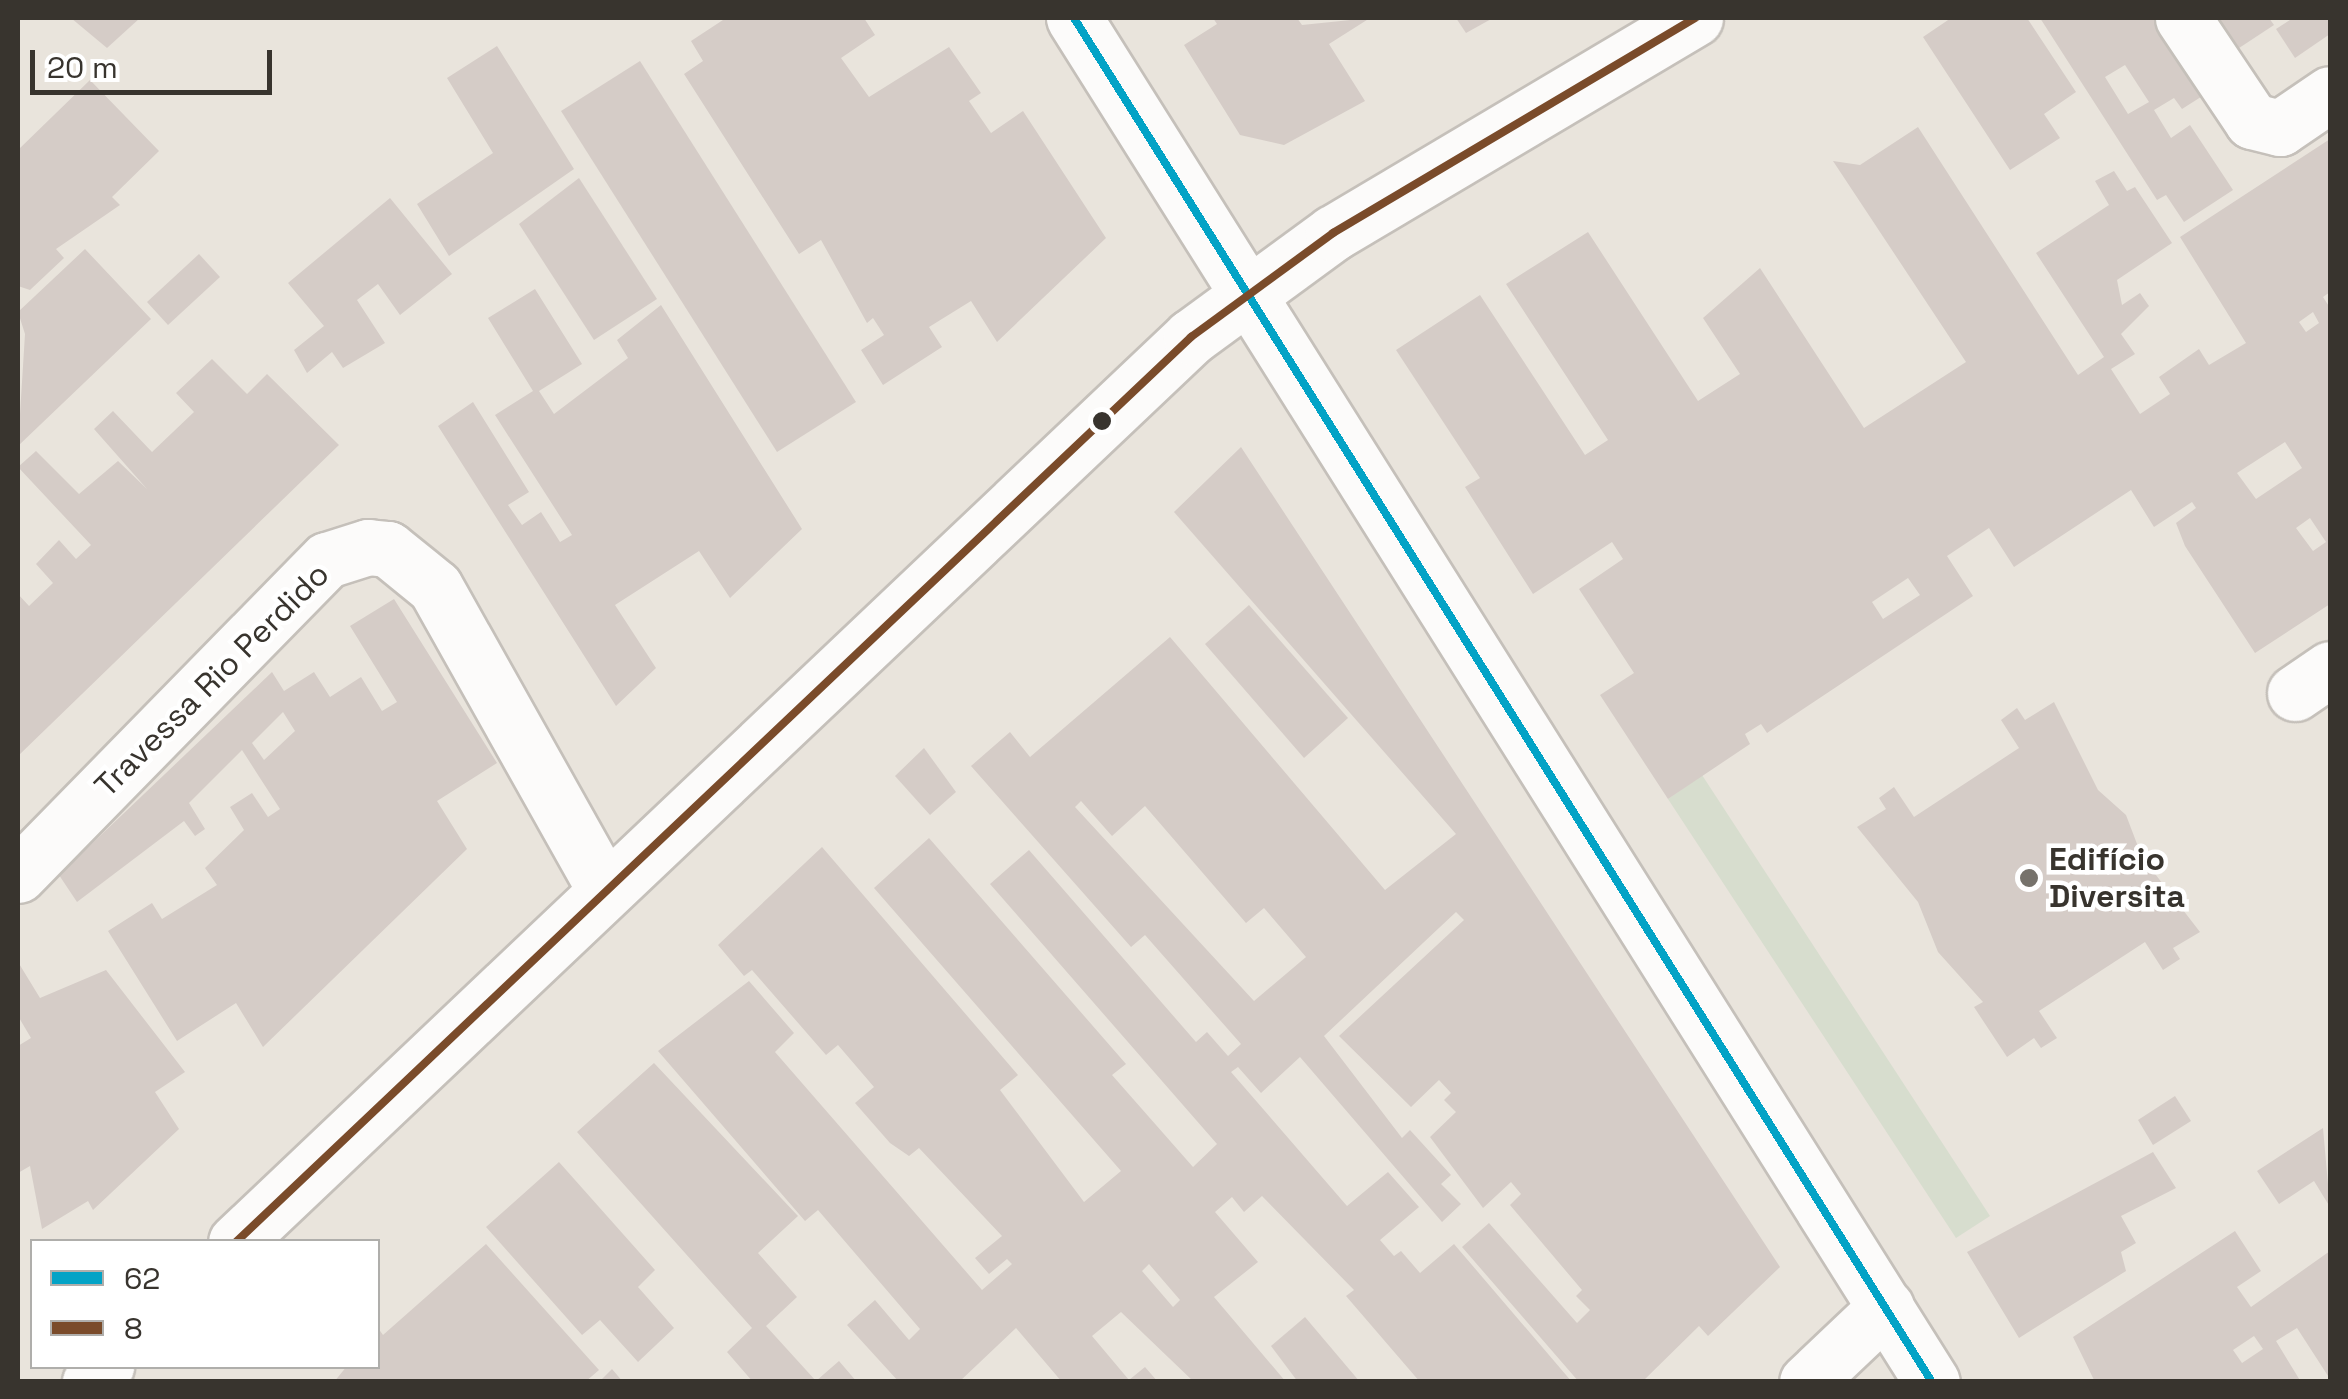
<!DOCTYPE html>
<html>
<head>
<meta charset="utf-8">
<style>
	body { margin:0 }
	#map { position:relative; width:2348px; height:1399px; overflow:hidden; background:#e9e4dc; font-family:"Space Grotesk",sans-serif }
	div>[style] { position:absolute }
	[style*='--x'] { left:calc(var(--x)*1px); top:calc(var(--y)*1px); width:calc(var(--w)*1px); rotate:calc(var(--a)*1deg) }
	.green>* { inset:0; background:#d7ddce }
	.building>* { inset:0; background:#d5ccc7 }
	.roads { filter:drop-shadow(2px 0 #c5c0ba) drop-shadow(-2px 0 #c5c0ba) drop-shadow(0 2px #c5c0ba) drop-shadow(0 -2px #c5c0ba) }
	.minor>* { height:55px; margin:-27.5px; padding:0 27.5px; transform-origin:27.5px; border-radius:27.5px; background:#fcfbfa }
	.bus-1>* { height:8px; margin:-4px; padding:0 4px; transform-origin:4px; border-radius:4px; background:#03a3c6 }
	.bus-2>* { height:8px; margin:-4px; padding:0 4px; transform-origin:4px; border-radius:4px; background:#7a4b2a }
	.dots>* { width:28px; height:28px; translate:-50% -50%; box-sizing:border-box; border:5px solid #fff; border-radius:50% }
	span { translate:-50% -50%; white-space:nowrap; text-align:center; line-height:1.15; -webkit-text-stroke:9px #fff; paint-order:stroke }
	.street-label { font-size:32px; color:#38342e }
	.poi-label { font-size:32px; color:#38342e; font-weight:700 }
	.left { translate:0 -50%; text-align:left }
	.frame { position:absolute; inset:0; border:20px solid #38342e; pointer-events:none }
	.legend { position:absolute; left:30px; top:1239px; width:350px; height:130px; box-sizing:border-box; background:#fff; border:2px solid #afaeab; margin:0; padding:12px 18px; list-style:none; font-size:30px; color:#38342e }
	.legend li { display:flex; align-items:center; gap:20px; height:50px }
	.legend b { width:50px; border:2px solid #afaeab }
	.scale { position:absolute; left:30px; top:50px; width:242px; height:45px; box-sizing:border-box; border:5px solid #38342e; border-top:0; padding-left:12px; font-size:30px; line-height:35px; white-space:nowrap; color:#38342e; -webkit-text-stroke:8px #fff; paint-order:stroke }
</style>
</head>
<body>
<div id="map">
	<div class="green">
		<i style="clip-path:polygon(1702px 775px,1990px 1216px,1956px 1238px,1668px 799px)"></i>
	</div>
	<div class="building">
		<i style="clip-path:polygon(71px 18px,140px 18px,107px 48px)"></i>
		<i style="clip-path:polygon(726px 18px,864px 18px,875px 35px,841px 58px,869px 97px,949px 47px,981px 93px,969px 101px,991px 133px,1023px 111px,1106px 238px,997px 342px,971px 301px,929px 327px,942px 347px,883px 385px,861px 350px,884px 335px,873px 318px,867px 323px,821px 240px,799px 254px,684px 74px,703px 61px,691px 41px)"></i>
		<i style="clip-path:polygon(1213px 18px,1297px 18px,1302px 25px,1370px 18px,1329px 44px,1365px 101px,1284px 145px,1240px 135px,1184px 45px,1217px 24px)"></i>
		<i style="clip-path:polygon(1456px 18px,1493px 18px,1466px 33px)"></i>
		<i style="clip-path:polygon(1951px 18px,2027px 18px,2076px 92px,2044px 114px,2060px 138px,2010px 170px,1923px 37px)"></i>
		<i style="clip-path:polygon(evenodd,2040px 18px,2153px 18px,2204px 95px,2182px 109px,2174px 98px,2154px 110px,2171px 138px,2190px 125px,2233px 190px,2184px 222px,2166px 195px,2157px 200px,2040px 18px,2125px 65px,2149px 102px,2128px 114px,2105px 77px,2125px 65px)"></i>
		<i style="clip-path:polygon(2211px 18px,2269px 18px,2274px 25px,2233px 52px)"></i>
		<i style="clip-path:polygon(2293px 18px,2330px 18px,2330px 34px,2295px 58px,2276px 29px)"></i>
		<i style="clip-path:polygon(497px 46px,574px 169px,449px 256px,417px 204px,493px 153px,447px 78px)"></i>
		<i style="clip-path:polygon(640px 61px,856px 402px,777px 452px,561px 111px)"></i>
		<i style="clip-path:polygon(90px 80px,159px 151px,112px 197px,120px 205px,56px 249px,64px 258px,30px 290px,18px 286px,18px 150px)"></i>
		<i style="clip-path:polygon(evenodd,1918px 127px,2078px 375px,2104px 357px,2036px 253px,2109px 205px,2095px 181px,2114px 171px,2127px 191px,2135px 187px,2172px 243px,2117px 280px,2122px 305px,2140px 293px,2149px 306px,2121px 334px,2135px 354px,2111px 369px,2140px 414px,2170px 394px,2159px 377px,2199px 349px,2209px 365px,2246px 343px,2180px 237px,2330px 139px,2330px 292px,2323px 297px,2330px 308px,2330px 604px,2255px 653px,2185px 546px,2176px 523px,2196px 508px,2192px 502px,2154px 527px,2131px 490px,2014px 567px,1989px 528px,1947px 556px,1973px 596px,1767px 733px,1761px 724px,1745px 734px,1750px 744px,1668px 799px,1600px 695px,1634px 673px,1579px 589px,1623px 559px,1612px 542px,1533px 594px,1465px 487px,1480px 478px,1396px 350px,1480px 295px,1585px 455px,1608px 440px,1506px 284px,1588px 232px,1698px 401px,1740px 374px,1703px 318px,1760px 268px,1864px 428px,1966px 362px,1833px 161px,1860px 165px,1918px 127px,2313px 312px,2319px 323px,2306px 332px,2299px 322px,2313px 312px,1918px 127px,2285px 442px,2302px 468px,2256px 499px,2237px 473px,2285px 442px,1918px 127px,2310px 518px,2326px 542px,2313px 551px,2296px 528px,2310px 518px,1918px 127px,1908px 578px,1920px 595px,1883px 619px,1872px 602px,1908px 578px)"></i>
		<i style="clip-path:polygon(579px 178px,657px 299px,594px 340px,519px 224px)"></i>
		<i style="clip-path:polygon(390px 198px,452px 274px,400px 315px,378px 284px,357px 300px,385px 343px,343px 368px,332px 352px,307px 373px,294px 350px,324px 326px,288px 283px)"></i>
		<i style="clip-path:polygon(85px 249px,151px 319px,18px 446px,25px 334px,18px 312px)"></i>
		<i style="clip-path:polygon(199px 254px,220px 277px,168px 325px,147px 302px)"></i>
		<i style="clip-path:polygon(535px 289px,582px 364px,539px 391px,554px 414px,628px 358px,617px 340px,661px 305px,802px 529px,730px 598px,699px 551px,615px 605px,656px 668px,616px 706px,438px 426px,473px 402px,529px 492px,508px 505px,522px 525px,541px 512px,560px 542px,572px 535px,495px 415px,533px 391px,488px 318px)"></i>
		<i style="clip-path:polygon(212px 359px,247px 394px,267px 374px,339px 445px,18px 756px,18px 594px,29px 606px,53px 583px,36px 564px,59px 540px,76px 559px,91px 545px,18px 467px,36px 451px,79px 494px,118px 461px,147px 489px,94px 429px,113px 411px,152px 452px,194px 412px,176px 393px)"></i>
		<i style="clip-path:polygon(evenodd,1241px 447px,1780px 1267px,1708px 1336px,1699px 1326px,1642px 1382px,1579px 1382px,1462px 1247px,1489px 1223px,1577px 1323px,1590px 1310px,1576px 1296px,1582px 1290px,1510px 1205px,1521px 1194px,1511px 1182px,1483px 1208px,1430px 1137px,1456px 1112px,1444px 1100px,1451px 1093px,1439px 1080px,1411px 1107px,1339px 1036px,1464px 920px,1456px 912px,1324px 1036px,1402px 1138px,1410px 1130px,1451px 1175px,1441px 1184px,1461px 1204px,1442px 1222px,1300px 1057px,1261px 1093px,1238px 1067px,1231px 1072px,1347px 1206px,1388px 1172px,1419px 1207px,1380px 1240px,1394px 1256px,1401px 1251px,1420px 1273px,1454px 1244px,1572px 1382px,1420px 1382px,1346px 1296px,1354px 1290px,1262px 1196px,1244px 1212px,1232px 1197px,1215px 1212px,1258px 1262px,1214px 1297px,1286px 1382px,1194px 1382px,1121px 1312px,1092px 1336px,1129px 1380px,1145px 1367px,1158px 1382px,1062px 1382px,1016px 1328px,959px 1382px,899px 1382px,847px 1325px,875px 1300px,909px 1340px,920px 1329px,818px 1210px,805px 1221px,658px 1051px,749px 981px,794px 1033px,775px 1052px,982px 1290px,1012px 1264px,1007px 1259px,989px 1274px,975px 1258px,1002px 1236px,919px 1148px,909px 1156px,890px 1143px,855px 1103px,874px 1087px,838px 1045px,826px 1055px,752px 970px,744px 976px,718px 945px,822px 847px,1018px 1075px,1000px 1090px,1084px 1202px,1121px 1171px,874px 888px,929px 838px,1126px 1064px,1112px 1075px,1193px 1167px,1217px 1144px,990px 884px,1029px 850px,1196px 1042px,1207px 1032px,1228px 1056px,1241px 1044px,1145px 935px,1131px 947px,971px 766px,1010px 732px,1030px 757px,1170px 637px,1385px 890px,1456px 834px,1174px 512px,1241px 447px,1081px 801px,1112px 836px,1145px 806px,1246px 923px,1264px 908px,1306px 957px,1254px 1001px,1075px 807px,1081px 801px,1241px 447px,1149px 1264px,1180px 1300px,1173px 1307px,1142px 1271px,1149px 1264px)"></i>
		<i style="clip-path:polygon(evenodd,394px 599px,497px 763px,437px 801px,467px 849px,263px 1047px,236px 1003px,177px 1041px,108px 931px,152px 903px,162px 919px,217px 885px,205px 868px,244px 830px,230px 807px,252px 793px,268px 817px,280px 809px,242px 750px,189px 803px,205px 829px,195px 836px,184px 821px,77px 902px,59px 875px,272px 672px,284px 691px,314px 672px,330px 697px,361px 677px,382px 711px,397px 702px,350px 626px,394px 599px,283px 712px,295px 731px,264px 760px,252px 743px,283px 712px)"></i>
		<i style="clip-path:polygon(1249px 605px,1348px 718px,1304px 758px,1205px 644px)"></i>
		<i style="clip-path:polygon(2054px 702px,2098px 790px,2126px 815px,2142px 857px,2200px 932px,2173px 948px,2180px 959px,2163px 970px,2145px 942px,2039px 1011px,2057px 1038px,2041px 1048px,2034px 1038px,2007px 1057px,1974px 1007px,1983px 1002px,1938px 952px,1918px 902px,1857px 827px,1886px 809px,1879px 798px,1894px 787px,1914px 817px,2019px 748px,2001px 720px,2017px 708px,2025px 720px)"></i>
		<i style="clip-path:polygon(924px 748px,956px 792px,930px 815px,895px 776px)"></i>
		<i style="clip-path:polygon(18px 962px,40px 998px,106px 970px,185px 1072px,155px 1092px,179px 1129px,93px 1210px,88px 1201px,42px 1229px,30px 1166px,18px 1173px,18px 1046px,31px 1038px,18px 1016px)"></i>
		<i style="clip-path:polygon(654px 1063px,798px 1216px,758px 1253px,797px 1297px,766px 1326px,816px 1381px,839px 1361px,857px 1382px,753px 1382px,727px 1352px,752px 1328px,577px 1132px)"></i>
		<i style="clip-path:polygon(2175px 1096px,2191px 1121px,2153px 1145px,2138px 1120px)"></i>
		<i style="clip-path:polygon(2323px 1128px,2330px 1207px,2314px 1181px,2279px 1204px,2257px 1171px)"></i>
		<i style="clip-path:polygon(2153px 1152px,2176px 1188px,2121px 1216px,2136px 1243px,2121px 1252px,2126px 1271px,2019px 1338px,1967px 1252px)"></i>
		<i style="clip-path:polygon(559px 1162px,655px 1270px,638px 1287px,674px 1328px,638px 1362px,600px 1320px,582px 1335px,486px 1227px)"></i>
		<i style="clip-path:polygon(evenodd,2235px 1231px,2261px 1271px,2237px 1287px,2251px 1307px,2330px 1251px,2330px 1379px,2297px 1328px,2276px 1341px,2301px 1382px,2095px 1382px,2073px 1337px,2235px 1231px,2254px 1336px,2263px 1349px,2242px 1363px,2233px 1350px,2254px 1336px)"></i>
		<i style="clip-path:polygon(486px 1244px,599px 1370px,585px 1382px,334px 1382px,347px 1366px,378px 1366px,378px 1328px,383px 1335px)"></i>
		<i style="clip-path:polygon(1305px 1317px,1360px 1382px,1298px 1382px,1271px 1346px)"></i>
		<i style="clip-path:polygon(612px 1369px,623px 1382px,599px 1382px)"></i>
	</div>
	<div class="roads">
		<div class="minor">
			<i style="--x:1074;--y:18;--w:1611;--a:57.83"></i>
			<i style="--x:2183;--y:18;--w:124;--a:56.2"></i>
			<i style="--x:2252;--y:121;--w:29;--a:14"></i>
			<i style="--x:2280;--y:128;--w:60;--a:-34.2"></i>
			<i style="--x:2295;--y:693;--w:42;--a:-34.4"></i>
			<i style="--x:18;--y:875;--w:441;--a:-45.6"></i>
			<i style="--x:327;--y:560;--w:43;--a:-17.6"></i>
			<i style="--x:368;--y:547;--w:20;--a:6"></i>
			<i style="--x:388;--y:549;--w:60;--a:39"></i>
			<i style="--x:435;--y:587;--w:345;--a:60.7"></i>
			<i style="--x:236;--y:1242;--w:1316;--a:-43.46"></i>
			<i style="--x:1191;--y:337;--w:176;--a:-36.2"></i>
			<i style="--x:1333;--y:233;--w:421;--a:-30.7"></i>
			<i style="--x:90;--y:1382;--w:23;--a:-45"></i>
			<i style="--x:1807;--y:1382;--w:109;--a:-43.5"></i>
		</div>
	</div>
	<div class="bus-1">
		<i style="--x:1074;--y:18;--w:1611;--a:57.83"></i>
	</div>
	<div class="bus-2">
		<i style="--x:236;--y:1242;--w:1316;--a:-43.46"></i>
		<i style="--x:1191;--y:337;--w:176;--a:-36.2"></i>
		<i style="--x:1333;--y:233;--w:421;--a:-30.7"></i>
	</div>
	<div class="dots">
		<i style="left:1102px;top:421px;background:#38342e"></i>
		<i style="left:2029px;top:878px;background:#76726b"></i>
	</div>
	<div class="street-label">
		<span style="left:212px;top:680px;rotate:-45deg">Travessa Rio Perdido</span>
	</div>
	<div class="poi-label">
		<span class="left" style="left:2049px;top:878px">Edifício<br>Diversita</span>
	</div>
	<div class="frame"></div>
	<ul class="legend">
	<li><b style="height:12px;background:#03a3c6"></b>62</li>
	<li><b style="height:12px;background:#7a4b2a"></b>8</li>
	</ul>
	<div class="scale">20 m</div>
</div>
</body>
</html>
